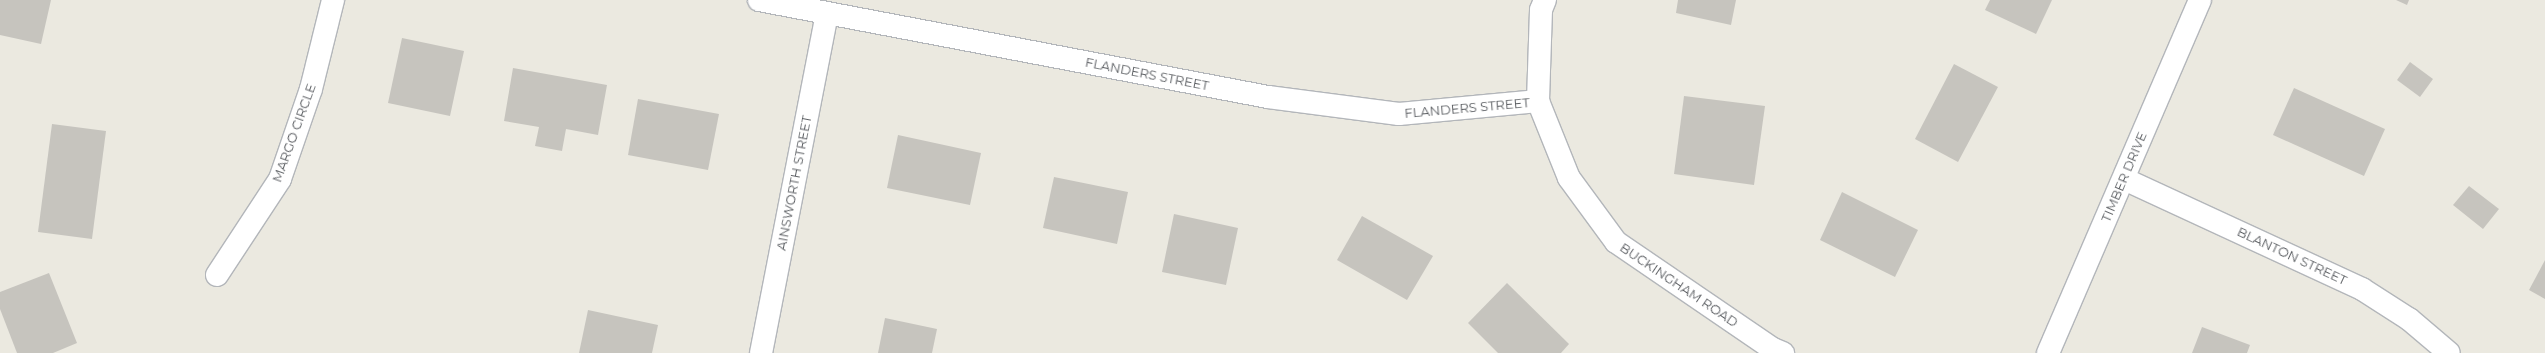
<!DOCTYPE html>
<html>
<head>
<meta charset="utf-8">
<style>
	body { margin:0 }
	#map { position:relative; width:2545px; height:353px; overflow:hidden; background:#ebe9e0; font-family:Montserrat,sans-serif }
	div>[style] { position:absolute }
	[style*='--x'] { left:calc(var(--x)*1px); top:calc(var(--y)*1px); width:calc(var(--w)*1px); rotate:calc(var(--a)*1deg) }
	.building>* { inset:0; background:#c6c4be }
	.roads { filter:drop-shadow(1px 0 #b3b6ba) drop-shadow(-1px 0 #b3b6ba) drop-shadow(0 1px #b3b6ba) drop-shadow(0 -1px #b3b6ba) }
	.street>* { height:22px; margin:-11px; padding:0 11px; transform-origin:11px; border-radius:11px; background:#fff }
	.secondary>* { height:22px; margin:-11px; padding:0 11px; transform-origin:11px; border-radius:11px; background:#fff }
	span { translate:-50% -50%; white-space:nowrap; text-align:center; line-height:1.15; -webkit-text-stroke:3px #fff; paint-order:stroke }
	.street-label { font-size:13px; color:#595c60 }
</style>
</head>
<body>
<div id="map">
	<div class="building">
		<i style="clip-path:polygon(0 0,51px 0,41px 44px,0 35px)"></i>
		<i style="clip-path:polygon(1678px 0,1736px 0,1731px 25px,1676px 13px)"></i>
		<i style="clip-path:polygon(1990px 0,2052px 0,2036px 34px,1985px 10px)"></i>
		<i style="clip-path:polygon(2396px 0,2409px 0,2407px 5px)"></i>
		<i style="clip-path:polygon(402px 38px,464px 51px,450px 116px,388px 103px)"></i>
		<i style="clip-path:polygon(2410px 62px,2433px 79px,2420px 97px,2397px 80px)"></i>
		<i style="clip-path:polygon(1954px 64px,1998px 87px,1958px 162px,1915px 139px)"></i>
		<i style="clip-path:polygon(513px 68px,607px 85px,598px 135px,566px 129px,562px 151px,535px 146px,539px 127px,504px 121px)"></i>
		<i style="clip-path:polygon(2294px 88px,2385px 129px,2364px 176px,2273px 135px)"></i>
		<i style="clip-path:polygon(1684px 96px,1765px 106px,1754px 185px,1674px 174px)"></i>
		<i style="clip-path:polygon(638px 99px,719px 114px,708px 170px,628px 155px)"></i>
		<i style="clip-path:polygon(52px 124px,106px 131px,92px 239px,38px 232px)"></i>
		<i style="clip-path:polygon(898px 135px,981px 153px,970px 205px,887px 188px)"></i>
		<i style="clip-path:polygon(1054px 177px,1128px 192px,1117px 244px,1043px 228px)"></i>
		<i style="clip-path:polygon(2469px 186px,2499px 209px,2483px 229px,2453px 205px)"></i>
		<i style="clip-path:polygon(1842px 192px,1918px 230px,1895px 277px,1820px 240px)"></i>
		<i style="clip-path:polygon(1174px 214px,1238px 228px,1226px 285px,1162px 272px)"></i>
		<i style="clip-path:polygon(1362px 216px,1433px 256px,1407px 300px,1337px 260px)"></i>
		<i style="clip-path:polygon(2545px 260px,2545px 299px,2529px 290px)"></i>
		<i style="clip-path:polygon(49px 273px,77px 343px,53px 353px,17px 353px,0 309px,0 292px)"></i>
		<i style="clip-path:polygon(1507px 283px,1569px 344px,1561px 353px,1498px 353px,1468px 323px)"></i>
		<i style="clip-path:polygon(588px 310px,658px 325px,652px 353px,579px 353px)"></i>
		<i style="clip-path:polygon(885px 318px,937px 329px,932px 353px,878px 353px)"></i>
		<i style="clip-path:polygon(2202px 327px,2250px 345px,2247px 353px,2192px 353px)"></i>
	</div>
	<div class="roads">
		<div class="street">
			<i style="--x:759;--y:0;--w:518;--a:10.79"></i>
			<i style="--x:1268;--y:97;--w:132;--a:7.4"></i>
			<i style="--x:1399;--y:114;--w:140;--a:-5.3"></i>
			<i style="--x:1545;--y:0;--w:11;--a:112"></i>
			<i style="--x:1541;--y:10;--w:91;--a:91.9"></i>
			<i style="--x:1538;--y:101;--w:83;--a:68.1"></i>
			<i style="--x:1569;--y:178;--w:79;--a:53.7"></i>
			<i style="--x:1616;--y:242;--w:190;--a:34.3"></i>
			<i style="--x:1773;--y:349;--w:11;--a:22"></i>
			<i style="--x:2124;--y:179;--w:262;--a:24.8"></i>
			<i style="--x:2362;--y:289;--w:56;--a:32.6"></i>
			<i style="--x:2409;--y:319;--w:52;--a:40.4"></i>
			<i style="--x:217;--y:275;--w:115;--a:-56.7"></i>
			<i style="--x:280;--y:179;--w:95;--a:-71"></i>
			<i style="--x:311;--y:89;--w:92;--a:-76.1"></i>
			<i style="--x:761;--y:353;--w:345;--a:-79"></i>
		</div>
		<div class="secondary">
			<i style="--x:2048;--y:353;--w:384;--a:-66.7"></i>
		</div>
	</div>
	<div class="street-label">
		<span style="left:1147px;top:74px;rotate:11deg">FLANDERS STREET</span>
		<span style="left:1467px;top:108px;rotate:-5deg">FLANDERS STREET</span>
		<span style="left:294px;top:133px;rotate:-70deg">MARGO CIRCLE</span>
		<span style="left:2124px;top:177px;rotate:-67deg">TIMBER DRIVE</span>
		<span style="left:794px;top:183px;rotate:-79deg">AINSWORTH STREET</span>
		<span style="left:2292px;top:256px;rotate:25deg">BLANTON STREET</span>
		<span style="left:1679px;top:285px;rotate:34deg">BUCKINGHAM ROAD</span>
	</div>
</div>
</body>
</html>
